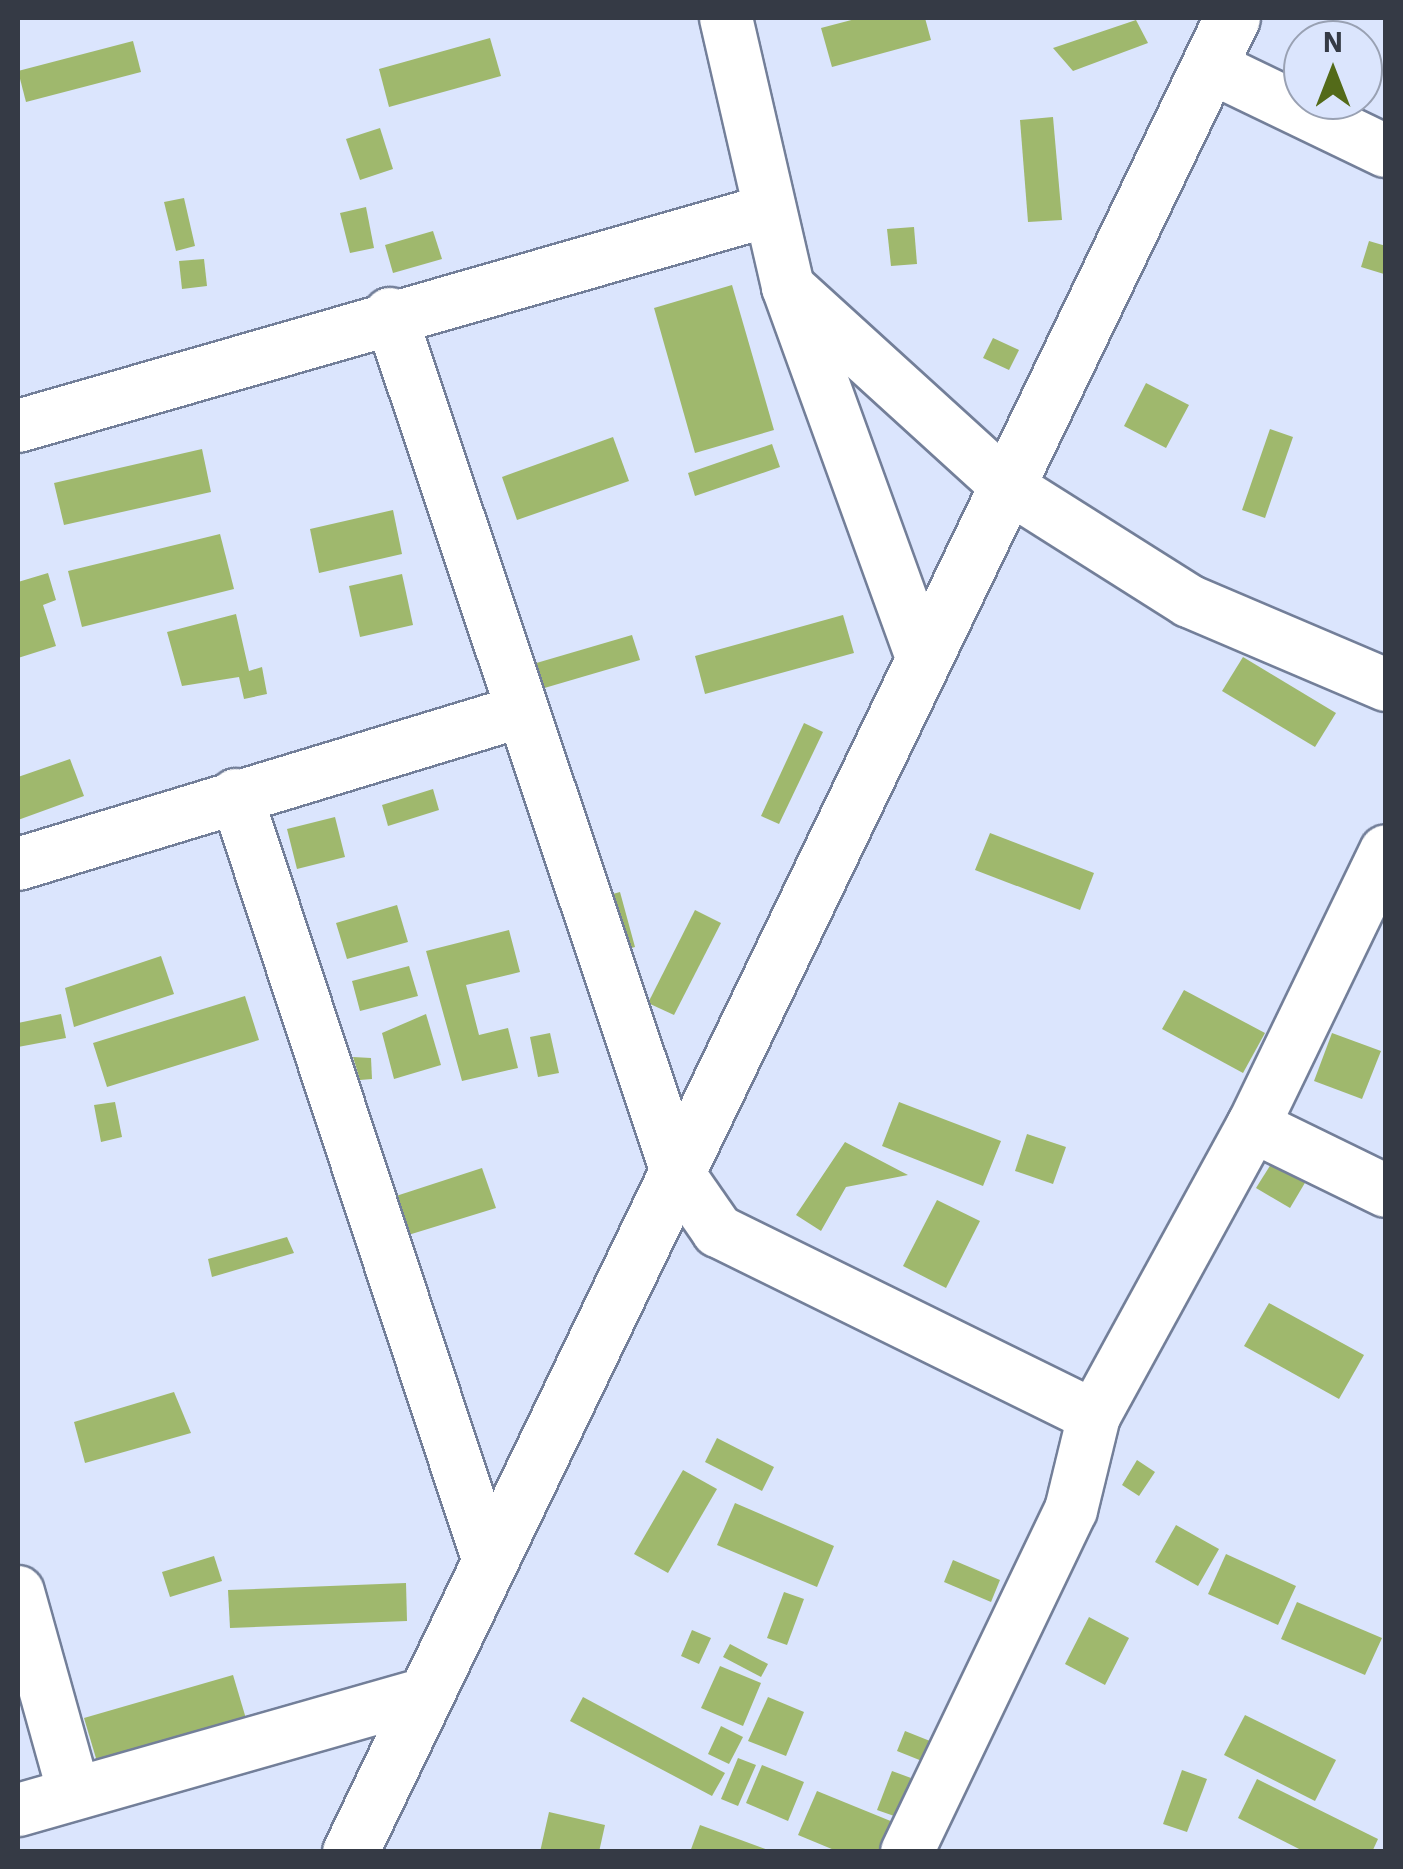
<!DOCTYPE html>
<html>
<head>
<meta charset="utf-8">
<style>
	body { margin:0 }
	#map { position:relative; width:1403px; height:1869px; overflow:hidden; background:#dbe5fd; font-family:"IBM Plex Sans",sans-serif }
	div>[style] { position:absolute }
	[style*='--x'] { left:calc(var(--x)*1px); top:calc(var(--y)*1px); width:calc(var(--w)*1px); rotate:calc(var(--a)*1deg) }
	.building>* { inset:0; background:#9fb86d }
	.roads { filter:drop-shadow(2px 0 #737f99) drop-shadow(-2px 0 #737f99) drop-shadow(0 2px #737f99) drop-shadow(0 -2px #737f99) }
	.minor>* { height:52px; margin:-26px; padding:0 26px; transform-origin:26px; border-radius:26px; background:#fff }
	.tertiary>* { height:55px; margin:-27.5px; padding:0 27.5px; transform-origin:27.5px; border-radius:27.5px; background:#fff }
	span { translate:-50% -50%; white-space:nowrap; text-align:center; line-height:1.15; -webkit-text-stroke:8px #dbe5fd; paint-order:stroke }
	.frame { position:absolute; inset:0; border:20px solid #353a45; pointer-events:none }
	.north { position:absolute; left:1283px; top:20px; width:100px; height:100px; box-sizing:border-box; background:#dbe5fd; border:2px solid #99a1b3; border-radius:50%; rotate:0deg; font-size:28px; font-weight:700; line-height:40px; text-align:center; color:#353a45 }
	.north::after { content:''; display:block; margin:auto; width:35px; height:45px; background:#536a19; clip-path:polygon(50% 0,100% 100%,50% 72%,0 100%) }
</style>
</head>
<body>
<div id="map">
	<div class="building">
		<i style="clip-path:polygon(859px 18px,925px 18px,931px 40px,832px 67px,821px 28px)"></i>
		<i style="clip-path:polygon(1136px 20px,1148px 43px,1073px 71px,1053px 48px)"></i>
		<i style="clip-path:polygon(490px 38px,501px 76px,389px 107px,379px 69px)"></i>
		<i style="clip-path:polygon(133px 41px,141px 72px,26px 102px,18px 71px)"></i>
		<i style="clip-path:polygon(1053px 117px,1062px 220px,1028px 222px,1020px 120px)"></i>
		<i style="clip-path:polygon(380px 128px,393px 169px,360px 180px,346px 139px)"></i>
		<i style="clip-path:polygon(184px 198px,195px 246px,176px 251px,164px 202px)"></i>
		<i style="clip-path:polygon(366px 207px,374px 248px,350px 253px,340px 213px)"></i>
		<i style="clip-path:polygon(914px 227px,917px 264px,891px 266px,887px 229px)"></i>
		<i style="clip-path:polygon(433px 231px,442px 259px,393px 273px,385px 245px)"></i>
		<i style="clip-path:polygon(1369px 241px,1386px 246px,1384px 274px,1361px 267px)"></i>
		<i style="clip-path:polygon(204px 259px,207px 286px,182px 289px,179px 261px)"></i>
		<i style="clip-path:polygon(732px 285px,774px 430px,695px 453px,654px 308px)"></i>
		<i style="clip-path:polygon(993px 338px,1019px 350px,1009px 370px,983px 358px)"></i>
		<i style="clip-path:polygon(1146px 383px,1189px 405px,1166px 448px,1124px 426px)"></i>
		<i style="clip-path:polygon(1270px 429px,1293px 437px,1265px 518px,1242px 510px)"></i>
		<i style="clip-path:polygon(613px 437px,629px 481px,517px 520px,502px 477px)"></i>
		<i style="clip-path:polygon(772px 444px,780px 467px,695px 496px,688px 473px)"></i>
		<i style="clip-path:polygon(202px 449px,211px 492px,64px 525px,54px 483px)"></i>
		<i style="clip-path:polygon(393px 510px,402px 554px,319px 573px,310px 529px)"></i>
		<i style="clip-path:polygon(220px 534px,234px 589px,82px 627px,68px 571px)"></i>
		<i style="clip-path:polygon(48px 573px,56px 600px,43px 605px,56px 646px,18px 658px,18px 582px)"></i>
		<i style="clip-path:polygon(402px 574px,413px 625px,360px 637px,349px 586px)"></i>
		<i style="clip-path:polygon(236px 614px,249px 671px,262px 667px,267px 694px,244px 699px,239px 677px,182px 686px,167px 632px)"></i>
		<i style="clip-path:polygon(843px 615px,854px 653px,705px 694px,695px 656px)"></i>
		<i style="clip-path:polygon(632px 635px,640px 660px,541px 689px,533px 664px)"></i>
		<i style="clip-path:polygon(1243px 657px,1336px 713px,1315px 747px,1222px 691px)"></i>
		<i style="clip-path:polygon(804px 723px,823px 732px,779px 824px,761px 816px)"></i>
		<i style="clip-path:polygon(70px 759px,84px 796px,18px 820px,18px 777px)"></i>
		<i style="clip-path:polygon(433px 789px,439px 810px,388px 826px,382px 805px)"></i>
		<i style="clip-path:polygon(335px 817px,345px 857px,297px 869px,287px 829px)"></i>
		<i style="clip-path:polygon(990px 833px,1094px 873px,1080px 910px,975px 870px)"></i>
		<i style="clip-path:polygon(620px 892px,635px 947px,612px 953px,598px 898px)"></i>
		<i style="clip-path:polygon(397px 905px,408px 942px,347px 959px,336px 923px)"></i>
		<i style="clip-path:polygon(695px 910px,721px 923px,674px 1015px,648px 1003px)"></i>
		<i style="clip-path:polygon(509px 930px,520px 972px,466px 985px,479px 1035px,508px 1028px,518px 1068px,462px 1081px,426px 951px)"></i>
		<i style="clip-path:polygon(161px 956px,174px 994px,74px 1027px,65px 988px)"></i>
		<i style="clip-path:polygon(409px 966px,418px 996px,360px 1011px,352px 981px)"></i>
		<i style="clip-path:polygon(1184px 990px,1265px 1033px,1243px 1073px,1162px 1029px)"></i>
		<i style="clip-path:polygon(245px 996px,259px 1040px,107px 1087px,93px 1043px)"></i>
		<i style="clip-path:polygon(61px 1014px,66px 1038px,18px 1047px,18px 1023px)"></i>
		<i style="clip-path:polygon(426px 1014px,441px 1065px,394px 1079px,382px 1033px)"></i>
		<i style="clip-path:polygon(550px 1033px,559px 1073px,538px 1077px,530px 1037px)"></i>
		<i style="clip-path:polygon(1332px 1033px,1381px 1051px,1362px 1099px,1314px 1081px)"></i>
		<i style="clip-path:polygon(353px 1057px,371px 1058px,372px 1079px,360px 1080px)"></i>
		<i style="clip-path:polygon(115px 1102px,122px 1137px,101px 1142px,94px 1105px)"></i>
		<i style="clip-path:polygon(899px 1102px,1001px 1141px,983px 1186px,882px 1146px)"></i>
		<i style="clip-path:polygon(1027px 1134px,1066px 1147px,1053px 1184px,1015px 1171px)"></i>
		<i style="clip-path:polygon(845px 1142px,908px 1175px,846px 1187px,821px 1231px,796px 1215px)"></i>
		<i style="clip-path:polygon(1276px 1156px,1309px 1176px,1290px 1208px,1256px 1188px)"></i>
		<i style="clip-path:polygon(482px 1168px,496px 1208px,405px 1236px,393px 1197px)"></i>
		<i style="clip-path:polygon(937px 1200px,980px 1221px,946px 1288px,903px 1266px)"></i>
		<i style="clip-path:polygon(287px 1237px,294px 1253px,212px 1277px,208px 1259px)"></i>
		<i style="clip-path:polygon(1269px 1303px,1364px 1355px,1339px 1399px,1244px 1346px)"></i>
		<i style="clip-path:polygon(174px 1392px,191px 1433px,85px 1463px,74px 1422px)"></i>
		<i style="clip-path:polygon(717px 1438px,774px 1467px,762px 1491px,705px 1462px)"></i>
		<i style="clip-path:polygon(1137px 1460px,1155px 1472px,1139px 1496px,1122px 1485px)"></i>
		<i style="clip-path:polygon(683px 1470px,717px 1489px,668px 1573px,634px 1554px)"></i>
		<i style="clip-path:polygon(735px 1503px,834px 1546px,817px 1587px,717px 1545px)"></i>
		<i style="clip-path:polygon(1176px 1525px,1219px 1549px,1198px 1586px,1155px 1562px)"></i>
		<i style="clip-path:polygon(1226px 1554px,1296px 1586px,1278px 1625px,1208px 1594px)"></i>
		<i style="clip-path:polygon(214px 1556px,222px 1581px,170px 1597px,162px 1572px)"></i>
		<i style="clip-path:polygon(953px 1560px,1000px 1580px,991px 1602px,944px 1582px)"></i>
		<i style="clip-path:polygon(406px 1583px,407px 1621px,230px 1628px,228px 1590px)"></i>
		<i style="clip-path:polygon(784px 1592px,804px 1599px,787px 1645px,767px 1638px)"></i>
		<i style="clip-path:polygon(1297px 1602px,1382px 1638px,1365px 1675px,1281px 1639px)"></i>
		<i style="clip-path:polygon(1089px 1617px,1129px 1638px,1105px 1685px,1065px 1664px)"></i>
		<i style="clip-path:polygon(692px 1630px,711px 1638px,699px 1664px,681px 1656px)"></i>
		<i style="clip-path:polygon(730px 1644px,768px 1664px,761px 1677px,723px 1657px)"></i>
		<i style="clip-path:polygon(720px 1666px,761px 1683px,743px 1726px,701px 1708px)"></i>
		<i style="clip-path:polygon(233px 1675px,247px 1722px,98px 1765px,84px 1718px)"></i>
		<i style="clip-path:polygon(583px 1697px,725px 1773px,712px 1796px,570px 1721px)"></i>
		<i style="clip-path:polygon(768px 1697px,804px 1712px,786px 1756px,748px 1741px)"></i>
		<i style="clip-path:polygon(1245px 1715px,1336px 1760px,1315px 1801px,1224px 1755px)"></i>
		<i style="clip-path:polygon(721px 1726px,743px 1737px,729px 1764px,708px 1754px)"></i>
		<i style="clip-path:polygon(905px 1731px,930px 1741px,922px 1761px,897px 1751px)"></i>
		<i style="clip-path:polygon(738px 1758px,756px 1765px,738px 1806px,721px 1799px)"></i>
		<i style="clip-path:polygon(762px 1765px,804px 1782px,788px 1821px,746px 1803px)"></i>
		<i style="clip-path:polygon(1182px 1770px,1207px 1779px,1187px 1832px,1163px 1824px)"></i>
		<i style="clip-path:polygon(892px 1771px,911px 1778px,897px 1817px,877px 1810px)"></i>
		<i style="clip-path:polygon(1257px 1779px,1378px 1839px,1372px 1852px,1305px 1852px,1238px 1818px)"></i>
		<i style="clip-path:polygon(817px 1791px,893px 1822px,881px 1852px,839px 1852px,798px 1835px)"></i>
		<i style="clip-path:polygon(549px 1812px,605px 1825px,599px 1852px,540px 1852px)"></i>
		<i style="clip-path:polygon(700px 1825px,771px 1851px,771px 1852px,690px 1852px)"></i>
	</div>
	<div class="roads">
		<div class="minor">
			<i style="--x:726;--y:18;--w:276;--a:77"></i>
			<i style="--x:788;--y:287;--w:397;--a:70.1"></i>
			<i style="--x:1209;--y:66;--w:196;--a:25.7"></i>
			<i style="--x:788;--y:287;--w:296;--a:42.3"></i>
			<i style="--x:1007;--y:486;--w:215;--a:32.3"></i>
			<i style="--x:1189;--y:601;--w:214;--a:23.1"></i>
			<i style="--x:390;--y:314;--w:905;--a:71.5"></i>
			<i style="--x:677;--y:1172;--w:72;--a:55.2"></i>
			<i style="--x:718;--y:1231;--w:419;--a:26.2"></i>
			<i style="--x:18;--y:426;--w:779;--a:-16.02"></i>
			<i style="--x:236;--y:795;--w:808;--a:71.74"></i>
			<i style="--x:18;--y:864;--w:527;--a:-16.89"></i>
			<i style="--x:1253;--y:1126;--w:148;--a:26"></i>
			<i style="--x:18;--y:1592;--w:209;--a:74.4"></i>
			<i style="--x:18;--y:1810;--w:424;--a:-15.9"></i>
			<i style="--x:907;--y:1852;--w:379;--a:-64.4"></i>
			<i style="--x:1071;--y:1510;--w:97;--a:-76.3"></i>
			<i style="--x:1094;--y:1416;--w:331;--a:-61.3"></i>
			<i style="--x:1253;--y:1126;--w:305;--a:-64.2"></i>
		</div>
		<div class="tertiary">
			<i style="--x:350;--y:1852;--w:2035;--a:-64.32"></i>
		</div>
	</div>
	<div class="frame"></div>
	<div class="north">N</div>
</div>
</body>
</html>
